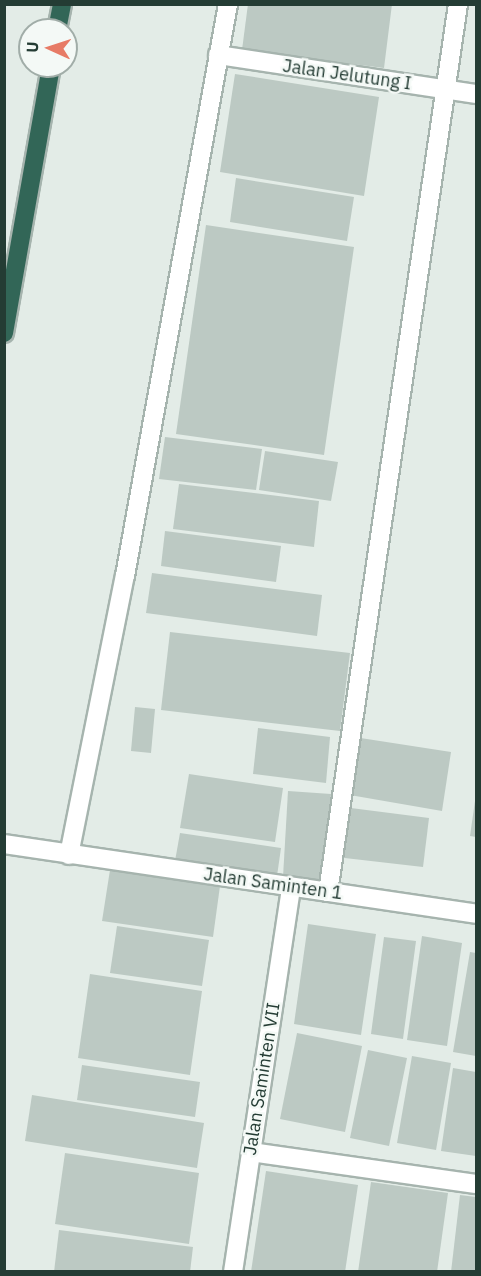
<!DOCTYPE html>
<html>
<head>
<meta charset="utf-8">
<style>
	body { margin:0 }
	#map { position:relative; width:481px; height:1276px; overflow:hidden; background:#e3ece7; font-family:"IBM Plex Sans",sans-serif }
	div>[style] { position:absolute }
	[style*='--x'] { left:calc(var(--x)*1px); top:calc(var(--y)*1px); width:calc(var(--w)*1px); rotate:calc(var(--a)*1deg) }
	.building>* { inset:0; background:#bcc9c3 }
	.roads { filter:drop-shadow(2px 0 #a6b4ae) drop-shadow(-2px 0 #a6b4ae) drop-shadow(0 2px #a6b4ae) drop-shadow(0 -2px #a6b4ae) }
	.minor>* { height:18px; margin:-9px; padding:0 9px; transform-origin:9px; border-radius:9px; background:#fff }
	.highway>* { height:18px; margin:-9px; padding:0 9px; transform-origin:9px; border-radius:9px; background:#326657 }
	span { translate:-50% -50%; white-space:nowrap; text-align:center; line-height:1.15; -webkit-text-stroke:5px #f4f9f6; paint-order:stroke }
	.street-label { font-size:18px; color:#243c34 }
	.frame { position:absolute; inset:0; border:6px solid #243c34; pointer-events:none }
	.north { position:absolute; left:18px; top:18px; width:60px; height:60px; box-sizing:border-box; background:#f4f9f6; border:2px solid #a1ada8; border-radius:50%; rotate:273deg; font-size:16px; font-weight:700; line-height:24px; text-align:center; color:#243c34 }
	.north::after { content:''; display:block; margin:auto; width:21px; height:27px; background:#e77b66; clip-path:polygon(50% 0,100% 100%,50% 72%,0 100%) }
</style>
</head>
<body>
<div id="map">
	<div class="building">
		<i style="clip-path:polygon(248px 4px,392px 4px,384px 68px,242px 50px)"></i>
		<i style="clip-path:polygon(235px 74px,379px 97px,364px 196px,220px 172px)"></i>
		<i style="clip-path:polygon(236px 178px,354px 197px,347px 241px,230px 222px)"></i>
		<i style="clip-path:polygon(206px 225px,354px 247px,324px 455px,176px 434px)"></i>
		<i style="clip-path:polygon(165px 437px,262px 449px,256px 490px,159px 479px)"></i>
		<i style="clip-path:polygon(265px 451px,338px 462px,331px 501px,259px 490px)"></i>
		<i style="clip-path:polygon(179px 484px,319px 501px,314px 547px,173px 529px)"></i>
		<i style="clip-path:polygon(165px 531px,281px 546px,276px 582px,161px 566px)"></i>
		<i style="clip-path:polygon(152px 573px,322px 595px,317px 636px,146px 613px)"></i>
		<i style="clip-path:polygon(170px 632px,350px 653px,340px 731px,161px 710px)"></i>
		<i style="clip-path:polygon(135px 707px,155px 709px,151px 753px,131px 751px)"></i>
		<i style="clip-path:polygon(258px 728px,330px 737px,326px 783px,253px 774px)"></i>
		<i style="clip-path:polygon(354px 737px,451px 752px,442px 811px,344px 794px)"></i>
		<i style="clip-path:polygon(189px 774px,283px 788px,275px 842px,180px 828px)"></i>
		<i style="clip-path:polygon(288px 791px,331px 794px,325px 880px,283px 877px)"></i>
		<i style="clip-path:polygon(476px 794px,476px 837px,470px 836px)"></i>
		<i style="clip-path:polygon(343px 807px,429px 818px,423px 867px,336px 857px)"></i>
		<i style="clip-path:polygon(180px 833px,281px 848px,277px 876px,175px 861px)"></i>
		<i style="clip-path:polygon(110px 870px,220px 886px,213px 937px,102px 921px)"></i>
		<i style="clip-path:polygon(308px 924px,376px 934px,361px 1035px,294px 1024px)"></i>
		<i style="clip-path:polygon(117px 926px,209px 940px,202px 986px,110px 973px)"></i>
		<i style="clip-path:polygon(422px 936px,462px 943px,447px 1046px,407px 1040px)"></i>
		<i style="clip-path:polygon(384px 937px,416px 941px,403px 1039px,371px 1034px)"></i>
		<i style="clip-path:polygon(470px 952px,476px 953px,476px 1056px,453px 1052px)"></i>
		<i style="clip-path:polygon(90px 974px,202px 991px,190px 1075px,78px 1058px)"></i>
		<i style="clip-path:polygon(297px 1033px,362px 1046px,345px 1132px,280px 1119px)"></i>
		<i style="clip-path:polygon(368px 1050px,407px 1058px,389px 1146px,350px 1138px)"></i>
		<i style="clip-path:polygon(412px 1056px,451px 1063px,436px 1150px,397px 1143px)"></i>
		<i style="clip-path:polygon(82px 1065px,200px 1082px,195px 1117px,77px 1100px)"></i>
		<i style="clip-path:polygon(453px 1068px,476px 1072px,476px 1156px,441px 1151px)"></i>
		<i style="clip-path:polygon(32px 1095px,204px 1123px,197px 1168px,25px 1141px)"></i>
		<i style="clip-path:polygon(65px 1153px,199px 1173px,189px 1244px,55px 1224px)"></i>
		<i style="clip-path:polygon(266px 1171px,358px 1185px,345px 1272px,251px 1272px)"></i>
		<i style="clip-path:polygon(371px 1182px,448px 1193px,437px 1272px,358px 1272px)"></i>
		<i style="clip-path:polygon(460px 1195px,476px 1197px,476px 1272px,451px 1272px)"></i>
		<i style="clip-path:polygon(59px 1230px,193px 1247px,190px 1272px,54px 1272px)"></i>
	</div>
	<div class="roads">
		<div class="minor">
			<i style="--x:218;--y:55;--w:261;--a:8.6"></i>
			<i style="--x:4;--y:844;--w:477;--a:8.4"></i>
			<i style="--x:69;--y:855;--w:285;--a:-78.7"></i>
			<i style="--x:125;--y:576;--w:581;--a:-79.79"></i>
			<i style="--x:328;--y:892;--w:897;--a:-81.67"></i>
			<i style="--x:251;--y:1152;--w:227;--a:8.1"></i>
			<i style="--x:233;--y:1272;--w:389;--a:-81.4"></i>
		</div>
		<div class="highway">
			<i style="--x:57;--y:30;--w:26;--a:-79"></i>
			<i style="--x:4;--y:333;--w:271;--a:-80"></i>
		</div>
	</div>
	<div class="street-label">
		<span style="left:347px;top:75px;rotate:8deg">Jalan Jelutung I</span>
		<span style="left:273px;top:884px;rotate:8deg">Jalan Saminten 1</span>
		<span style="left:262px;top:1079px;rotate:-81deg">Jalan Saminten VII</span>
	</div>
	<div class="frame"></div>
	<div class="north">U</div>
</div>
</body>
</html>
